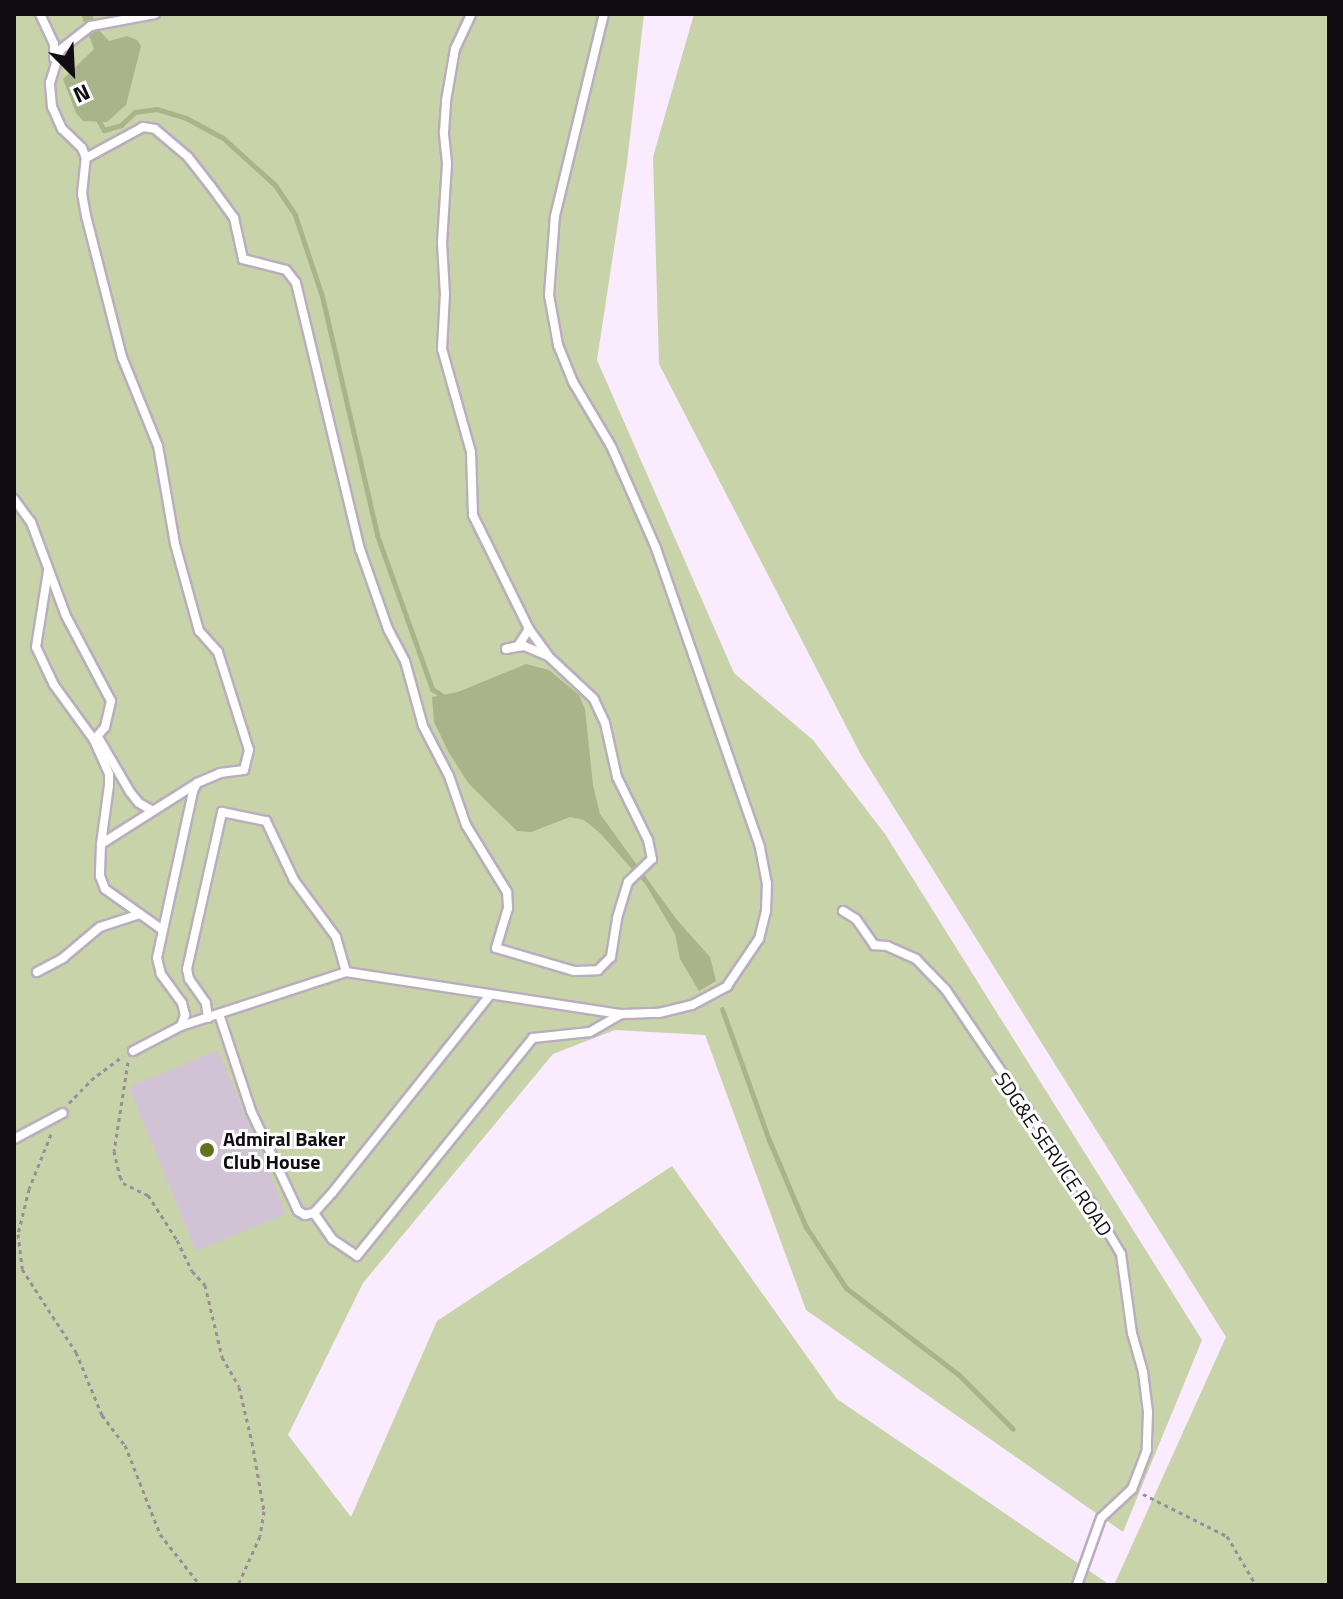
<!DOCTYPE html>
<html>
<head>
<meta charset="utf-8">
<style>
	body { margin:0 }
	#map { position:relative; width:1343px; height:1599px; overflow:hidden; background:#faebfe; font-family:"Titillium Web",sans-serif }
	div>[style] { position:absolute }
	[style*='--x'] { left:calc(var(--x)*1px); top:calc(var(--y)*1px); width:calc(var(--w)*1px); rotate:calc(var(--a)*1deg) }
	.green>* { inset:0; background:#c8d3aa }
	.water>* { inset:0; background:#a9b48b }
	.stream>* { height:5px; margin:-2.5px; padding:0 2.5px; transform-origin:2.5px; border-radius:2.5px; background:#a9b48b }
	.building>* { inset:0; background:#d1c3d5 }
	.path>* { height:3px; margin-top:-1.5px; transform-origin:0; background:repeating-linear-gradient(90deg,#978d9b 0 4px,transparent 0 8px) }
	.roads { filter:drop-shadow(2px 0 #baadbe) drop-shadow(-2px 0 #baadbe) drop-shadow(0 2px #baadbe) drop-shadow(0 -2px #baadbe) }
	.service>* { height:8px; margin:-4px; padding:0 4px; transform-origin:4px; border-radius:4px; background:#fff }
	.dots>* { width:22px; height:22px; translate:-50% -50%; box-sizing:border-box; border:4px solid #fefefe; border-radius:50% }
	span { translate:-50% -50%; white-space:nowrap; text-align:center; line-height:1.15; -webkit-text-stroke:6px #fefefe; paint-order:stroke }
	.poi-label { font-size:20px; color:#100c12; font-weight:700 }
	.left { translate:0 -50%; text-align:left }
	.street-label { font-size:20px; color:#100c12 }
	.frame { position:absolute; inset:0; border:16px solid #100c12; pointer-events:none }
	.north { position:absolute; left:32px; top:32px; width:80px; height:80px; -webkit-text-stroke:6px #fefefe; paint-order:stroke; rotate:156deg; font-size:22px; font-weight:700; line-height:32px; text-align:center; color:#100c12 }
	.north::after { content:''; display:block; margin:auto; width:28px; height:36px; background:#100c12; clip-path:polygon(50% 0,100% 100%,50% 72%,0 100%) }
</style>
</head>
<body>
<div id="map">
	<div class="green">
		<i style="clip-path:polygon(14px 14px,644px 14px,627px 163px,597px 360px,734px 673px,813px 740px,885px 834px,1202px 1340px,1123px 1532px,806px 1310px,705px 1035px,615px 1030px,553px 1054px,363px 1283px,288px 1435px,351px 1517px,437px 1321px,672px 1166px,837px 1399px,1110px 1585px,14px 1585px)"></i>
		<i style="clip-path:polygon(694px 14px,1329px 14px,1329px 1585px,1114px 1585px,1226px 1337px,861px 755px,659px 364px,653px 157px)"></i>
	</div>
	<div class="water">
		<i style="clip-path:polygon(81px 14px,92px 14px,97px 28px,109px 41px,127px 36px,137px 40px,141px 46px,126px 105px,107px 122px,83px 121px,76px 113px,63px 79px,94px 49px)"></i>
		<i style="clip-path:polygon(526px 664px,549px 670px,579px 695px,585px 709px,593px 785px,600px 814px,677px 920px,710px 957px,716px 981px,699px 991px,680px 959px,675px 934px,646px 885px,600px 833px,584px 820px,570px 817px,531px 832px,517px 831px,469px 784px,449px 753px,434px 722px,432px 697px,458px 692px)"></i>
	</div>
	<div class="stream">
		<i style="--x:97;--y:118;--w:14;--a:60"></i>
		<i style="--x:104;--y:130;--w:18;--a:-16"></i>
		<i style="--x:121;--y:125;--w:19;--a:-43"></i>
		<i style="--x:135;--y:112;--w:22;--a:-8"></i>
		<i style="--x:157;--y:109;--w:30;--a:17"></i>
		<i style="--x:186;--y:118;--w:42;--a:28.4"></i>
		<i style="--x:223;--y:138;--w:70;--a:42.1"></i>
		<i style="--x:275;--y:185;--w:36;--a:56"></i>
		<i style="--x:295;--y:215;--w:85;--a:71.6"></i>
		<i style="--x:322;--y:296;--w:245;--a:77"></i>
		<i style="--x:377;--y:535;--w:164;--a:70.3"></i>
		<i style="--x:432;--y:689;--w:17;--a:33"></i>
		<i style="--x:722;--y:1009;--w:139;--a:70.3"></i>
		<i style="--x:769;--y:1140;--w:95;--a:67"></i>
		<i style="--x:806;--y:1227;--w:73;--a:56.7"></i>
		<i style="--x:846;--y:1288;--w:143;--a:37.6"></i>
		<i style="--x:959;--y:1375;--w:76;--a:45"></i>
	</div>
	<div class="building">
		<i style="clip-path:polygon(218px 1050px,286px 1214px,196px 1251px,129px 1087px)"></i>
	</div>
	<div class="path">
		<i style="--x:128;--y:1062;--w:90;--a:98.9"></i>
		<i style="--x:114;--y:1151;--w:26;--a:77"></i>
		<i style="--x:120;--y:1176;--w:8;--a:67"></i>
		<i style="--x:123;--y:1183;--w:28;--a:26"></i>
		<i style="--x:148;--y:1195;--w:54;--a:57.2"></i>
		<i style="--x:177;--y:1240;--w:34;--a:64"></i>
		<i style="--x:192;--y:1271;--w:19;--a:47"></i>
		<i style="--x:205;--y:1285;--w:74;--a:76.7"></i>
		<i style="--x:222;--y:1357;--w:34;--a:60"></i>
		<i style="--x:239;--y:1387;--w:57;--a:76.7"></i>
		<i style="--x:252;--y:1442;--w:70;--a:80.1"></i>
		<i style="--x:264;--y:1511;--w:25;--a:99"></i>
		<i style="--x:260;--y:1536;--w:54;--a:114.2"></i>
		<i style="--x:69;--y:1103;--w:32;--a:-46"></i>
		<i style="--x:91;--y:1080;--w:40;--a:-37"></i>
		<i style="--x:51;--y:1134;--w:59;--a:111.8"></i>
		<i style="--x:29;--y:1189;--w:46;--a:103.7"></i>
		<i style="--x:18;--y:1234;--w:35;--a:83"></i>
		<i style="--x:22;--y:1269;--w:99;--a:57"></i>
		<i style="--x:76;--y:1352;--w:68;--a:67.6"></i>
		<i style="--x:102;--y:1415;--w:38;--a:53"></i>
		<i style="--x:125;--y:1445;--w:96;--a:68.5"></i>
		<i style="--x:160;--y:1534;--w:65;--a:51.9"></i>
		<i style="--x:1143;--y:1494;--w:94;--a:26.6"></i>
		<i style="--x:1227;--y:1536;--w:57;--a:59.4"></i>
	</div>
	<div class="roads">
		<div class="service">
			<i style="--x:40;--y:14;--w:33;--a:65"></i>
			<i style="--x:54;--y:44;--w:14;--a:90"></i>
			<i style="--x:86;--y:158;--w:11;--a:-112"></i>
			<i style="--x:82;--y:148;--w:28;--a:-136"></i>
			<i style="--x:62;--y:129;--w:24;--a:-114"></i>
			<i style="--x:52;--y:107;--w:24;--a:-95"></i>
			<i style="--x:50;--y:83;--w:34;--a:-73"></i>
			<i style="--x:60;--y:50;--w:39;--a:-38"></i>
			<i style="--x:91;--y:26;--w:65;--a:-10.6"></i>
			<i style="--x:14;--y:499;--w:29;--a:54"></i>
			<i style="--x:31;--y:522;--w:100;--a:69.6"></i>
			<i style="--x:66;--y:616;--w:96;--a:62.1"></i>
			<i style="--x:111;--y:701;--w:27;--a:103"></i>
			<i style="--x:105;--y:727;--w:17;--a:130"></i>
			<i style="--x:94;--y:740;--w:68;--a:-126"></i>
			<i style="--x:54;--y:685;--w:42;--a:-115.3"></i>
			<i style="--x:36;--y:647;--w:77;--a:-81"></i>
			<i style="--x:529;--y:629;--w:31;--a:54"></i>
			<i style="--x:98;--y:737;--w:64;--a:59.8"></i>
			<i style="--x:130;--y:792;--w:14;--a:51"></i>
			<i style="--x:139;--y:803;--w:14;--a:30"></i>
			<i style="--x:94;--y:740;--w:37;--a:66"></i>
			<i style="--x:109;--y:774;--w:11;--a:90"></i>
			<i style="--x:109;--y:785;--w:60;--a:97.7"></i>
			<i style="--x:101;--y:844;--w:110;--a:-32.4"></i>
			<i style="--x:101;--y:844;--w:32;--a:92"></i>
			<i style="--x:100;--y:876;--w:14;--a:69"></i>
			<i style="--x:105;--y:889;--w:69;--a:35.5"></i>
			<i style="--x:843;--y:911;--w:15;--a:32"></i>
			<i style="--x:856;--y:919;--w:32;--a:55"></i>
			<i style="--x:874;--y:945;--w:13;--a:4"></i>
			<i style="--x:887;--y:946;--w:32;--a:24"></i>
			<i style="--x:916;--y:959;--w:43;--a:45.9"></i>
			<i style="--x:946;--y:990;--w:260;--a:55.8"></i>
			<i style="--x:1092;--y:1205;--w:57;--a:59.4"></i>
			<i style="--x:1121;--y:1254;--w:80;--a:82.1"></i>
			<i style="--x:1132;--y:1333;--w:41;--a:74.2"></i>
			<i style="--x:1143;--y:1372;--w:40;--a:82.9"></i>
			<i style="--x:1148;--y:1412;--w:38;--a:92"></i>
			<i style="--x:1147;--y:1450;--w:42;--a:111"></i>
			<i style="--x:1132;--y:1489;--w:42;--a:136.9"></i>
			<i style="--x:1101;--y:1518;--w:71;--a:109.7"></i>
			<i style="--x:37;--y:972;--w:30;--a:-28"></i>
			<i style="--x:63;--y:958;--w:48;--a:-40"></i>
			<i style="--x:100;--y:927;--w:42;--a:-18"></i>
			<i style="--x:219;--y:1014;--w:102;--a:71.7"></i>
			<i style="--x:251;--y:1111;--w:110;--a:64.8"></i>
			<i style="--x:298;--y:1211;--w:8;--a:30"></i>
			<i style="--x:305;--y:1215;--w:9;--a:-13"></i>
			<i style="--x:314;--y:1213;--w:27;--a:-48"></i>
			<i style="--x:332;--y:1193;--w:252;--a:-51.4"></i>
			<i style="--x:208;--y:1018;--w:15;--a:-98"></i>
			<i style="--x:206;--y:1003;--w:29;--a:-125"></i>
			<i style="--x:189;--y:979;--w:10;--a:-101"></i>
			<i style="--x:187;--y:969;--w:161;--a:-77.4"></i>
			<i style="--x:222;--y:812;--w:45;--a:11.6"></i>
			<i style="--x:266;--y:821;--w:65;--a:64.6"></i>
			<i style="--x:294;--y:880;--w:71;--a:53.6"></i>
			<i style="--x:336;--y:937;--w:36;--a:74"></i>
			<i style="--x:181;--y:1026;--w:12;--a:-70"></i>
			<i style="--x:185;--y:1015;--w:12;--a:-104"></i>
			<i style="--x:182;--y:1003;--w:36;--a:-126"></i>
			<i style="--x:161;--y:974;--w:16;--a:-104"></i>
			<i style="--x:157;--y:958;--w:171;--a:-77.8"></i>
			<i style="--x:193;--y:791;--w:9;--a:-63"></i>
			<i style="--x:197;--y:783;--w:25;--a:-23"></i>
			<i style="--x:220;--y:773;--w:24;--a:-7"></i>
			<i style="--x:244;--y:770;--w:21;--a:-76"></i>
			<i style="--x:249;--y:750;--w:103;--a:-107.6"></i>
			<i style="--x:218;--y:652;--w:28;--a:-132"></i>
			<i style="--x:199;--y:631;--w:90;--a:-105.4"></i>
			<i style="--x:175;--y:544;--w:99;--a:-99.8"></i>
			<i style="--x:158;--y:446;--w:96;--a:-112"></i>
			<i style="--x:122;--y:357;--w:146;--a:-104.3"></i>
			<i style="--x:86;--y:216;--w:22;--a:-100"></i>
			<i style="--x:82;--y:194;--w:36;--a:-84"></i>
			<i style="--x:86;--y:158;--w:65;--a:-28.5"></i>
			<i style="--x:143;--y:127;--w:12;--a:9"></i>
			<i style="--x:155;--y:129;--w:43;--a:40.3"></i>
			<i style="--x:188;--y:157;--w:36;--a:52"></i>
			<i style="--x:210;--y:185;--w:41;--a:54"></i>
			<i style="--x:234;--y:218;--w:42;--a:77.6"></i>
			<i style="--x:243;--y:259;--w:44;--a:14.3"></i>
			<i style="--x:286;--y:270;--w:16;--a:52"></i>
			<i style="--x:296;--y:283;--w:274;--a:76.5"></i>
			<i style="--x:360;--y:549;--w:85;--a:70.7"></i>
			<i style="--x:388;--y:629;--w:36;--a:62"></i>
			<i style="--x:405;--y:661;--w:67;--a:74.5"></i>
			<i style="--x:423;--y:726;--w:56;--a:62.5"></i>
			<i style="--x:449;--y:776;--w:52;--a:70.9"></i>
			<i style="--x:466;--y:825;--w:79;--a:58.5"></i>
			<i style="--x:507;--y:892;--w:16;--a:86"></i>
			<i style="--x:508;--y:908;--w:42;--a:106.7"></i>
			<i style="--x:496;--y:948;--w:81;--a:16.4"></i>
			<i style="--x:574;--y:971;--w:24;--a:-2"></i>
			<i style="--x:598;--y:970;--w:18;--a:-45"></i>
			<i style="--x:611;--y:957;--w:39;--a:-81"></i>
			<i style="--x:617;--y:918;--w:38;--a:-73"></i>
			<i style="--x:628;--y:882;--w:33;--a:-44"></i>
			<i style="--x:652;--y:859;--w:19;--a:-102"></i>
			<i style="--x:648;--y:840;--w:70;--a:-116.2"></i>
			<i style="--x:617;--y:777;--w:55;--a:-102.5"></i>
			<i style="--x:605;--y:723;--w:26;--a:-115"></i>
			<i style="--x:594;--y:699;--w:63;--a:-136.9"></i>
			<i style="--x:548;--y:656;--w:26;--a:-157"></i>
			<i style="--x:524;--y:646;--w:18;--a:171"></i>
			<i style="--x:506;--y:649;--w:12;--a:-14"></i>
			<i style="--x:518;--y:646;--w:20;--a:-57"></i>
			<i style="--x:529;--y:629;--w:127;--a:-116.2"></i>
			<i style="--x:473;--y:515;--w:63;--a:-91.8"></i>
			<i style="--x:471;--y:452;--w:107;--a:-105.7"></i>
			<i style="--x:442;--y:349;--w:55;--a:-86.9"></i>
			<i style="--x:445;--y:294;--w:51;--a:-93.4"></i>
			<i style="--x:442;--y:243;--w:80;--a:-86.4"></i>
			<i style="--x:447;--y:163;--w:31;--a:-96"></i>
			<i style="--x:444;--y:132;--w:31;--a:-86"></i>
			<i style="--x:446;--y:101;--w:53;--a:-80.2"></i>
			<i style="--x:455;--y:49;--w:38;--a:-65"></i>
			<i style="--x:133;--y:1051;--w:54;--a:-27.5"></i>
			<i style="--x:181;--y:1026;--w:174;--a:-18.1"></i>
			<i style="--x:346;--y:972;--w:279;--a:8.7"></i>
			<i style="--x:622;--y:1014;--w:37;--a:-2"></i>
			<i style="--x:659;--y:1013;--w:34;--a:-14"></i>
			<i style="--x:692;--y:1005;--w:40;--a:-28"></i>
			<i style="--x:727;--y:986;--w:57;--a:-55.8"></i>
			<i style="--x:759;--y:939;--w:29;--a:-76"></i>
			<i style="--x:766;--y:911;--w:27;--a:-88"></i>
			<i style="--x:767;--y:884;--w:38;--a:-101"></i>
			<i style="--x:760;--y:847;--w:317;--a:-109.2"></i>
			<i style="--x:656;--y:548;--w:111;--a:-113.8"></i>
			<i style="--x:611;--y:446;--w:74;--a:-120.7"></i>
			<i style="--x:573;--y:382;--w:40;--a:-112"></i>
			<i style="--x:558;--y:345;--w:51;--a:-100.2"></i>
			<i style="--x:549;--y:295;--w:79;--a:-85.7"></i>
			<i style="--x:555;--y:216;--w:208;--a:-76.4"></i>
			<i style="--x:14;--y:1139;--w:55;--a:-28"></i>
			<i style="--x:314;--y:1213;--w:32;--a:55"></i>
			<i style="--x:332;--y:1239;--w:30;--a:34"></i>
			<i style="--x:357;--y:1256;--w:280;--a:-51.1"></i>
			<i style="--x:533;--y:1038;--w:57;--a:-6"></i>
			<i style="--x:590;--y:1032;--w:36;--a:-30"></i>
		</div>
	</div>
	<div class="dots">
		<i style="left:207px;top:1150px;background:#61711d"></i>
	</div>
	<div class="poi-label">
		<span class="left" style="left:223px;top:1150px">Admiral Baker<br>Club House</span>
	</div>
	<div class="street-label">
		<span style="left:1054px;top:1154px;rotate:56deg">SDG&amp;E SERVICE ROAD</span>
	</div>
	<div class="frame"></div>
	<div class="north">N</div>
</div>
</body>
</html>
